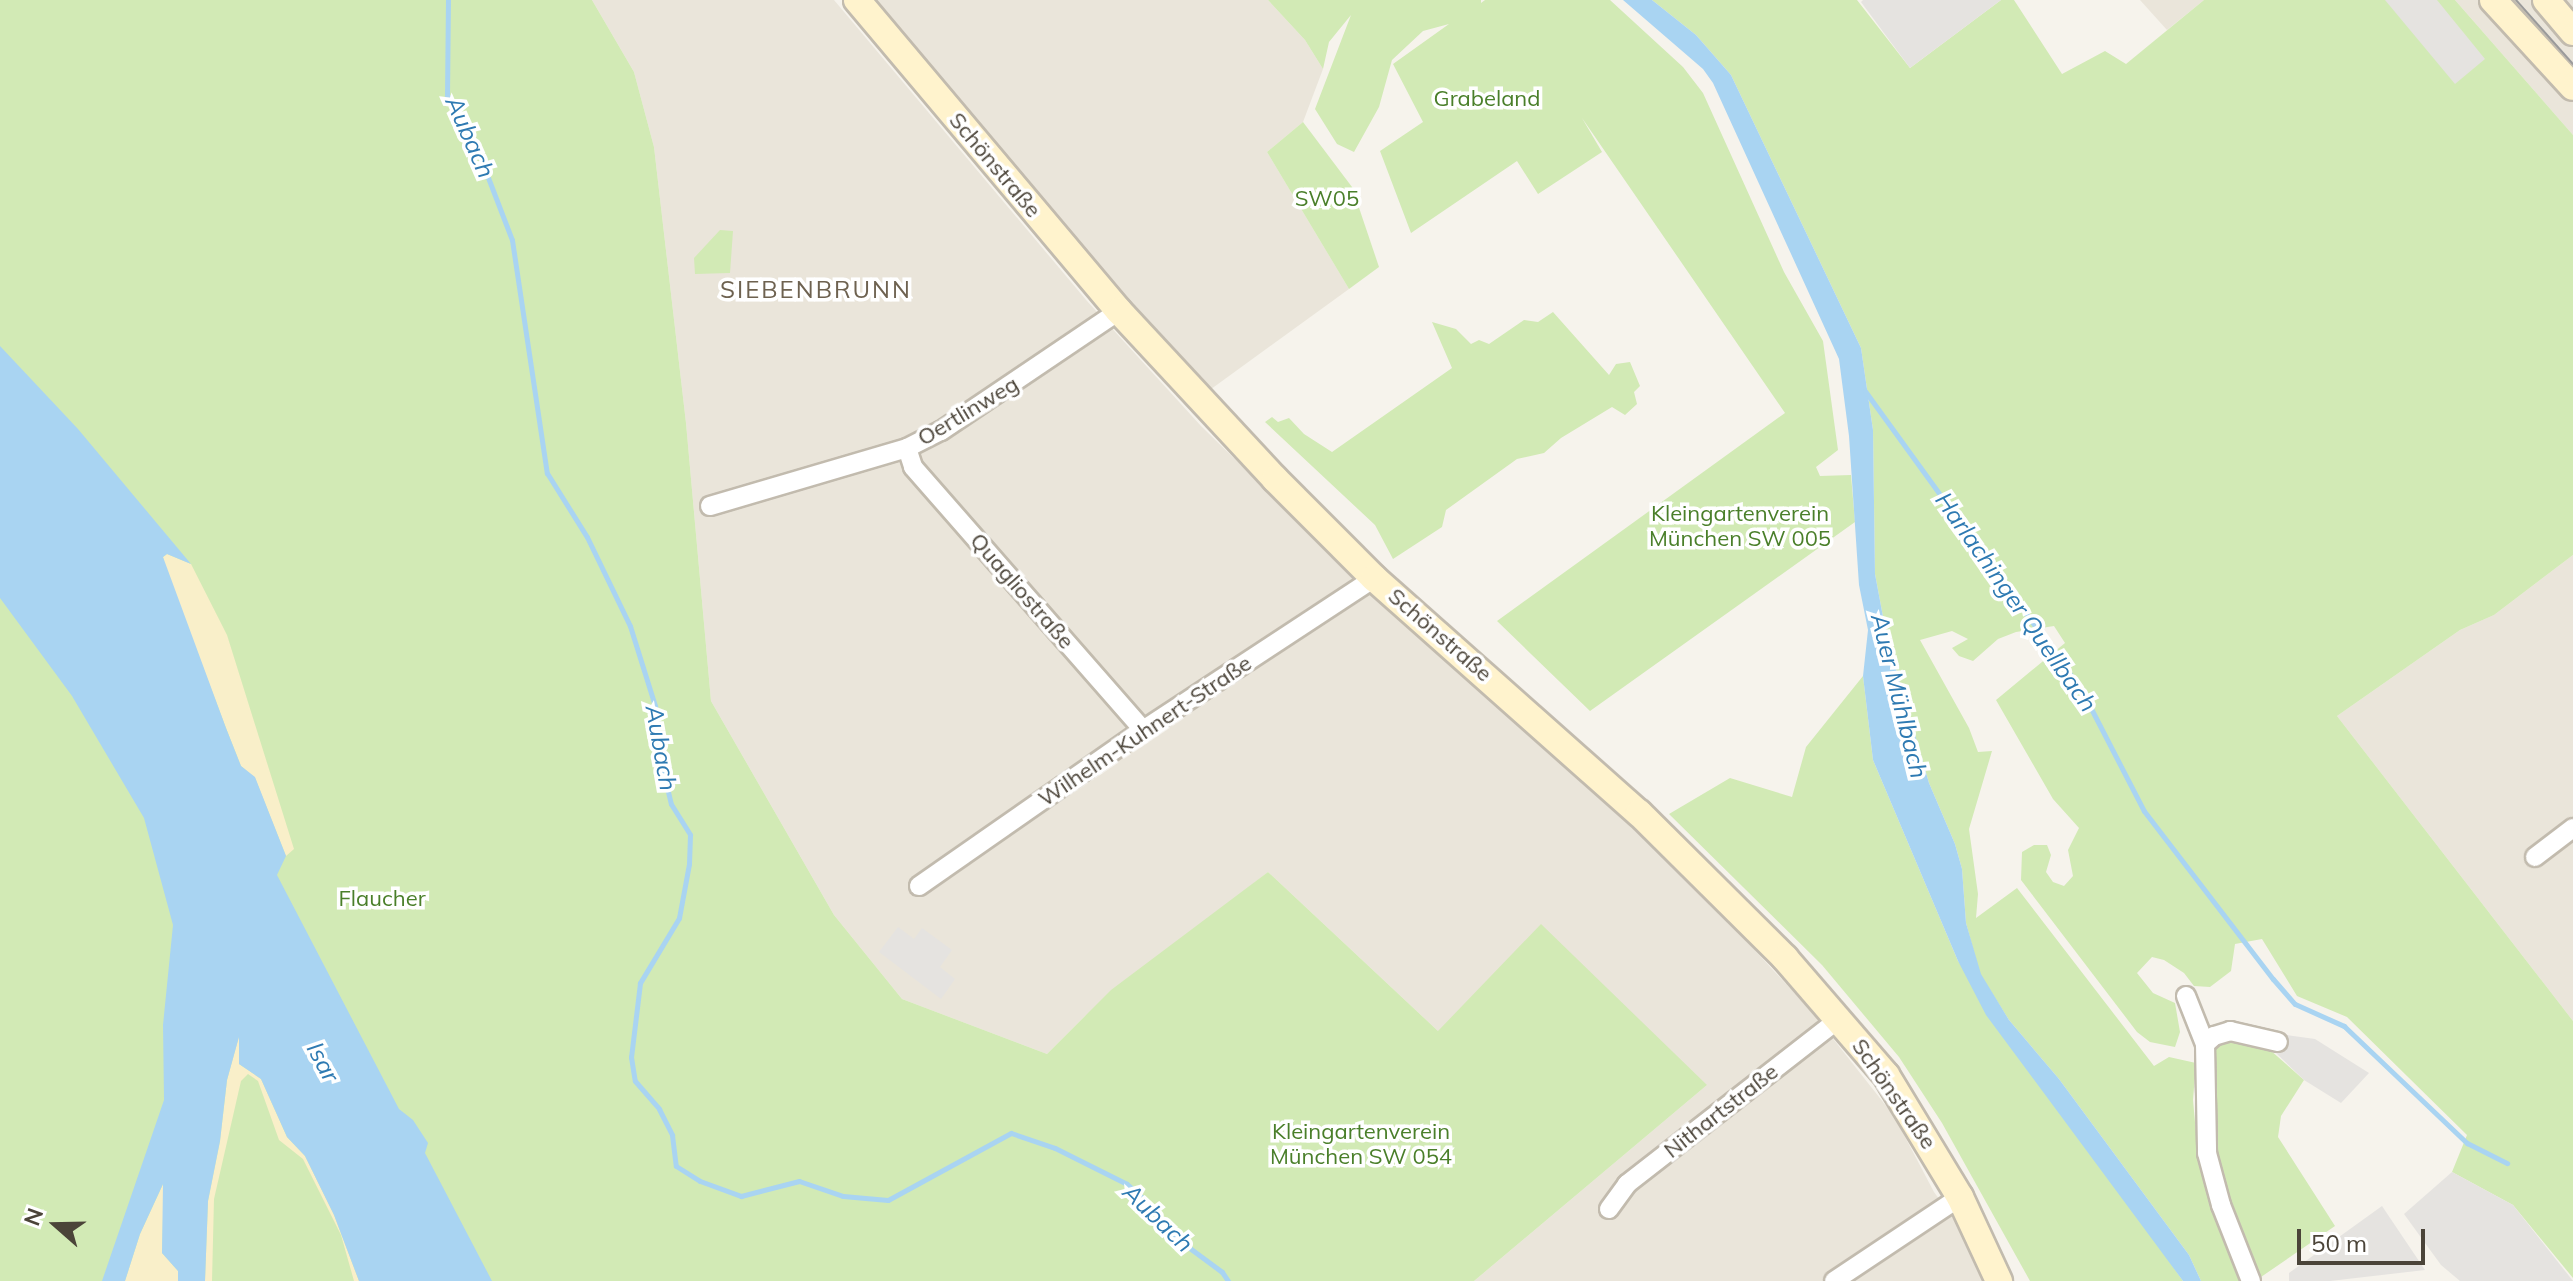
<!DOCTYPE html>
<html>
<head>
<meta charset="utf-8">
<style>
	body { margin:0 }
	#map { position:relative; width:2573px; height:1281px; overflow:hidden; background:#f6f3ec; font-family:Mulish,sans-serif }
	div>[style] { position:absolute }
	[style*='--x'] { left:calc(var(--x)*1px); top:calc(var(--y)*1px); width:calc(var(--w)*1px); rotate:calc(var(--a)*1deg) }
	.residential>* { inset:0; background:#eae5da }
	.green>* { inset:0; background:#d2eab5 }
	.sand>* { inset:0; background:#f9efc9 }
	.parking>* { inset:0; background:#e5e3e0 }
	.water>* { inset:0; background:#a9d4f2 }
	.stream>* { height:5px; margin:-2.5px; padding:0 2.5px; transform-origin:2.5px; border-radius:2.5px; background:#a9d4f2 }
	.roads { filter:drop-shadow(2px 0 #c2bbae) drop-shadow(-2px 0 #c2bbae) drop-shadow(0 2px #c2bbae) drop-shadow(0 -2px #c2bbae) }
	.street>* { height:18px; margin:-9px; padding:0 9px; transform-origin:9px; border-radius:9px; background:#fff }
	.secondary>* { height:26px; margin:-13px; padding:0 13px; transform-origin:13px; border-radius:13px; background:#fff3cd }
	.tram>* { height:2px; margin:-1px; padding:0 1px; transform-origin:1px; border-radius:1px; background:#9a9a9a }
	span { translate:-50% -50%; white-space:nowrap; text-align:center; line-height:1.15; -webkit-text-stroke:7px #fff; paint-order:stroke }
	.park-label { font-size:22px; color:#4a7f2a }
	.street-label { font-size:22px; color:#4b4439 }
	.water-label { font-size:24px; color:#2e7ab2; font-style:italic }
	.neighbourhood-label { font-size:24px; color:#6e6250; letter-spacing:2px }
	.north { position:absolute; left:16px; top:1185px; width:80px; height:80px; -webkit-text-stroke:6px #fff; paint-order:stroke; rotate:290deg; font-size:22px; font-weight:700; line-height:32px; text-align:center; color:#4b4439 }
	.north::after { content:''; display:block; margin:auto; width:28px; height:36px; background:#4b4439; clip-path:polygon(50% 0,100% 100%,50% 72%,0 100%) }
	.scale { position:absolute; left:2297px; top:1229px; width:128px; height:36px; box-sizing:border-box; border:4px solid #4b4439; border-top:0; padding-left:10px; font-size:24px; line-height:28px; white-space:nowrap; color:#4b4439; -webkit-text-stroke:6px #fff; paint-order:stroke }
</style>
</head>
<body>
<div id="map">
	<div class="residential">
		<i style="clip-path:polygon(592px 0,834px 0,1087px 301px,1201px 426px,1379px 600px,1626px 821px,1724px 917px,1812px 1012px,1894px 1116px,1934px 1192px,1958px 1225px,1985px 1281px,1474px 1281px,1707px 1085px,1438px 1031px,1268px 872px,1085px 1016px,1047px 1054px,902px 999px,834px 915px,711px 701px,686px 423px,654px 147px,634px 72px)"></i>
		<i style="clip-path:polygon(876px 0,1268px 0,1305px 40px,1323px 69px,1303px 122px,1267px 152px,1349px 289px,1207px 392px)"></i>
		<i style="clip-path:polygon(2140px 0,2204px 0,2167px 30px)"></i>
		<i style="clip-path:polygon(2455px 0,2573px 0,2573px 135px)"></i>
		<i style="clip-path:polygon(2573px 555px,2573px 1021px,2337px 716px,2460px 630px,2494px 615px)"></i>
	</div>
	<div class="green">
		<i style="clip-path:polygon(0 0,592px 0,634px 72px,654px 147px,686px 423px,711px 701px,834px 915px,902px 999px,1047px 1054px,1111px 990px,1268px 872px,1438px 1031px,1541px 924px,1707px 1085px,1474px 1281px,0 1281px)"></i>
		<i style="clip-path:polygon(1268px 0,1481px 0,1481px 3px,1485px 0,1610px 0,1683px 67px,1703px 93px,1784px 272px,1823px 341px,1838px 450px,1816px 467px,1820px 476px,1851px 475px,1855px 522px,1590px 711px,1497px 621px,1785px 413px,1582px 118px,1602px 152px,1538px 194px,1517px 161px,1411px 233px,1380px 151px,1423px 122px,1393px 64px,1449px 24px,1423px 31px,1392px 60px,1379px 107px,1354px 152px,1337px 144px,1315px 109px,1351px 15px,1329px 42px,1323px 69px,1305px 40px)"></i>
		<i style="clip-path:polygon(1652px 0,1857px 0,1910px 68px,2001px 0,2014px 0,2062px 74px,2105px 51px,2126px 64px,2204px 0,2455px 0,2573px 135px,2573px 555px,2494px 615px,2460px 630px,2337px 716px,2573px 1021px,2573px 1278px,2513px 1205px,2452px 1172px,2467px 1135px,2347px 1017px,2297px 996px,2262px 939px,2235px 944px,2231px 971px,2210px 987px,2194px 986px,2184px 973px,2164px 960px,2152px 957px,2137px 973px,2153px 993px,2175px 1003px,2180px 1032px,2175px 1047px,2150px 1042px,2137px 1032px,2021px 880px,2022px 852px,2034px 845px,2047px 845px,2051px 855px,2046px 872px,2053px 882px,2064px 886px,2073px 876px,2068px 850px,2079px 828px,2053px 799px,1996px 700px,2065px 643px,2054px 626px,2016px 632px,1998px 639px,1973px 661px,1959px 656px,1952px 648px,1968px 639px,1952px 631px,1920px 640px,1969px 728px,1978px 752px,1992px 751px,1969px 829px,1978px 894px,1976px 918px,2017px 888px,2154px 1066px,2169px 1057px,2196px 1063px,2193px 1100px,2199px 1166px,2212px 1209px,2245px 1281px,2201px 1281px,2189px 1255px,2059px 1079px,2009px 1020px,1980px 974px,1966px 923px,1962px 869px,1955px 844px,1929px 783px,1887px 638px,1875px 574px,1873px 430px,1861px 348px,1731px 75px,1696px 35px)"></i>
		<i style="clip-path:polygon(1303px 122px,1352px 187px,1379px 267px,1349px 289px,1267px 152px)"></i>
		<i style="clip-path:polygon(720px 230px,733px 231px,730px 273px,695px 274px,694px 258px)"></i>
		<i style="clip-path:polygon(1553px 312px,1609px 375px,1616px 364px,1630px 362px,1640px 386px,1634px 392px,1637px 404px,1625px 415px,1612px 407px,1561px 438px,1544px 453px,1517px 459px,1446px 510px,1442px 527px,1393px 559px,1375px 525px,1265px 422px,1272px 417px,1278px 422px,1289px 418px,1304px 434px,1332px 452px,1452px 368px,1432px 322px,1456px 329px,1471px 344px,1479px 340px,1489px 344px,1524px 320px,1538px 322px)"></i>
		<i style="clip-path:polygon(1863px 676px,1873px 760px,1958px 961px,2183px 1281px,2030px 1281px,1942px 1123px,1899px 1057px,1822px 965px,1669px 814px,1730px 778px,1792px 797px,1806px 747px)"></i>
		<i style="clip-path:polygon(2238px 1039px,2261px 1042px,2304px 1080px,2281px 1116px,2278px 1137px,2335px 1226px,2261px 1277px,2227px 1200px,2214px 1153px,2213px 1055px,2218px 1045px)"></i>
	</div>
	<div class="sand">
		<i style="clip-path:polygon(167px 554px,191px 564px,227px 635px,294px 849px,286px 856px,255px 778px,241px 766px,226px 728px,164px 564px,163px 557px)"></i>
		<i style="clip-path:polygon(239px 1036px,239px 1064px,261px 1079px,287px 1137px,305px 1156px,334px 1215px,359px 1281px,354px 1281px,341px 1235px,303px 1159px,279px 1140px,258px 1081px,248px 1074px,241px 1081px,214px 1199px,212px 1281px,205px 1281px,208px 1201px,220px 1141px,227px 1080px)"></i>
		<i style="clip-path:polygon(164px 1182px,162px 1253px,178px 1271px,178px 1281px,125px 1281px,140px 1234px)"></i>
	</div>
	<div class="parking">
		<i style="clip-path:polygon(1863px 0,2001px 0,1910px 68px,1861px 2px)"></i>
		<i style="clip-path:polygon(2385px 0,2437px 0,2485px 59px,2455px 84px)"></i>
		<i style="clip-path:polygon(898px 927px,914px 939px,922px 928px,952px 950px,940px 967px,955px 979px,941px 999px,879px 952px)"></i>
		<i style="clip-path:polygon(2279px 1034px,2315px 1039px,2369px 1073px,2341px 1103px,2304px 1080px,2276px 1053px)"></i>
		<i style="clip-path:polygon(2452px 1172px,2513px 1205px,2573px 1281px,2460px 1281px,2441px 1265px,2404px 1214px)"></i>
		<i style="clip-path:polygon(2382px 1206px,2425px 1270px,2330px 1281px,2289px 1281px,2289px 1273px)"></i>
	</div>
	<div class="water">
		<i style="clip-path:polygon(1623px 0,1652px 0,1696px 35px,1731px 75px,1861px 348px,1873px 430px,1875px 574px,1887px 638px,1929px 783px,1955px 844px,1962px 869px,1966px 923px,1981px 974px,2009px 1020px,2059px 1079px,2189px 1255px,2201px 1281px,2183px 1281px,1986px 1015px,1958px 961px,1873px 760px,1863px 676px,1868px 630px,1859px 585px,1849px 436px,1839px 359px,1713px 83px,1703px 69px)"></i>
		<i style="clip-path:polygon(0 346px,78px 429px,191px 564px,167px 554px,163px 557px,226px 728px,241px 766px,255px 777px,286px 856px,277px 875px,399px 1109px,413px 1120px,428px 1143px,425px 1153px,492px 1281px,359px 1281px,334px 1215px,305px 1156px,287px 1137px,261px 1079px,239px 1064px,239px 1037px,227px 1080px,220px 1141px,208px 1201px,205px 1281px,178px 1281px,178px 1271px,162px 1253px,163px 1184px,140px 1234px,125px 1281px,102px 1281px,164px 1100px,163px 1025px,173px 925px,144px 818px,72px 696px,0 598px)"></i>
	</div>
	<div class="stream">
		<i style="--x:448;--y:0;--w:95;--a:90.6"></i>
		<i style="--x:447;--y:95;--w:67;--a:61.5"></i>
		<i style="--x:479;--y:154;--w:92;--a:69"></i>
		<i style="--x:512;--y:240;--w:236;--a:81.5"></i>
		<i style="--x:547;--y:473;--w:75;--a:58"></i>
		<i style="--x:587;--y:537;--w:99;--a:64.2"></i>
		<i style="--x:630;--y:626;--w:84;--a:72.6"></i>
		<i style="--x:655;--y:706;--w:52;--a:84.5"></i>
		<i style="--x:660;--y:758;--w:47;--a:76.6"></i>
		<i style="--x:671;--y:804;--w:36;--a:58"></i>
		<i style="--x:690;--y:835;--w:29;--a:92"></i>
		<i style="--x:689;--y:864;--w:55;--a:100.5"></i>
		<i style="--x:679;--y:918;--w:76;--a:121"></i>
		<i style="--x:640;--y:983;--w:75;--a:96.9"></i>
		<i style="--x:631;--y:1057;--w:24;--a:81"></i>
		<i style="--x:635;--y:1081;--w:37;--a:49"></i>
		<i style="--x:659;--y:1109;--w:29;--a:63"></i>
		<i style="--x:672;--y:1135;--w:31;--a:83"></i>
		<i style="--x:676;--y:1166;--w:28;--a:32"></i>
		<i style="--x:700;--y:1181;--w:44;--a:20.1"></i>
		<i style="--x:741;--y:1196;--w:60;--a:-14.5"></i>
		<i style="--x:799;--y:1181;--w:46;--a:18.8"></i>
		<i style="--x:843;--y:1196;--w:45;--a:5.1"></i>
		<i style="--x:888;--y:1200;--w:140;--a:-28.6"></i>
		<i style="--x:1011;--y:1133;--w:46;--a:18.8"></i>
		<i style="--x:1055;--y:1148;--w:80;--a:26.6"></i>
		<i style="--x:1127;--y:1184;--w:25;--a:42"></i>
		<i style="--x:1146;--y:1201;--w:43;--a:52.6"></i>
		<i style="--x:1172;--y:1235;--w:62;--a:36.5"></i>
		<i style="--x:1222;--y:1272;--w:11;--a:56"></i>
		<i style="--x:1865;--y:391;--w:370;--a:54.1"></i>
		<i style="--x:2082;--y:691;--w:135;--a:62.7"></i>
		<i style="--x:2144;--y:811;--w:212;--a:52.5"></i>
		<i style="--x:2273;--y:979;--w:33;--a:49"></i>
		<i style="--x:2295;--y:1004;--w:54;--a:24.2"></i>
		<i style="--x:2344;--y:1026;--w:170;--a:43.6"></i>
		<i style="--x:2467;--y:1143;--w:45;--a:26.6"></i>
	</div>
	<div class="roads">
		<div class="street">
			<i style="--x:907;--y:448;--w:20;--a:72"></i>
			<i style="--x:913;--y:467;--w:349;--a:48.8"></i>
			<i style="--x:710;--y:506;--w:205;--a:-16.4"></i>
			<i style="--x:907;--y:448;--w:38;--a:-27"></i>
			<i style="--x:941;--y:431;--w:215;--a:-34"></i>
			<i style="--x:2535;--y:857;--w:48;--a:-37.3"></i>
			<i style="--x:919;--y:886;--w:273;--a:-34.9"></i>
			<i style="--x:1143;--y:730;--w:277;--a:-33.3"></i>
			<i style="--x:2186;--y:996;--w:52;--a:68.4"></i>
			<i style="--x:2205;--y:1044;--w:109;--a:88.9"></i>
			<i style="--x:2207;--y:1153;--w:54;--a:74.9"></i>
			<i style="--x:2221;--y:1205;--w:82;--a:68.5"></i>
			<i style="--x:2205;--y:1044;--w:12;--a:-42"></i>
			<i style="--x:2214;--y:1036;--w:17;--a:-17"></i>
			<i style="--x:2230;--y:1031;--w:49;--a:12.9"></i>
			<i style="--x:1609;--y:1209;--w:31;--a:-54"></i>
			<i style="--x:1627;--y:1184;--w:269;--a:-37.9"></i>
			<i style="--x:1834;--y:1281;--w:151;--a:-33.7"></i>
		</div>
		<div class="secondary">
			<i style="--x:857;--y:0;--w:407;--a:49.9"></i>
			<i style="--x:1119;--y:311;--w:229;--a:47.1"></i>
			<i style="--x:1275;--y:479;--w:140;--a:45"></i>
			<i style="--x:1374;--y:578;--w:354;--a:41.6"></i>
			<i style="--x:1639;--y:813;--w:206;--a:44.8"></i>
			<i style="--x:1785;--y:958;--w:155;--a:49.2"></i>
			<i style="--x:1886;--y:1075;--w:143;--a:58.8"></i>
			<i style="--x:1960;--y:1197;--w:93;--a:65.1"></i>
			<i style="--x:2493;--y:0;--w:118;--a:47.4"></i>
			<i style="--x:2546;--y:0;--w:42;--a:49.8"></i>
		</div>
	</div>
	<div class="tram">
		<i style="--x:2516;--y:0;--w:86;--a:48.3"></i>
	</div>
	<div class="park-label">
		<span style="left:1487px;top:99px">Grabeland</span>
		<span style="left:1327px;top:199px">SW05</span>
		<span style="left:1740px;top:526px">Kleingartenverein<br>München SW 005</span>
		<span style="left:382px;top:899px">Flaucher</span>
		<span style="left:1361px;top:1144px">Kleingartenverein<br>München SW 054</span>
	</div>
	<div class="street-label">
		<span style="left:995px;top:165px;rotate:50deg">Schönstraße</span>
		<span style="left:968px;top:411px;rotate:-31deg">Oertlinweg</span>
		<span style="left:1022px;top:591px;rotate:49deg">Quagliostraße</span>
		<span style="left:1440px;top:635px;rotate:41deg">Schönstraße</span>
		<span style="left:1145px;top:731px;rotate:-34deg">Wilhelm-Kuhnert-Straße</span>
		<span style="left:1894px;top:1094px;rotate:55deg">Schönstraße</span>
		<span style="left:1721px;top:1111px;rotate:-38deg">Nithartstraße</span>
	</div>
	<div class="water-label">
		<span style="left:470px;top:137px;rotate:66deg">Aubach</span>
		<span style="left:2016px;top:602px;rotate:55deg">Harlachinger Quellbach</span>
		<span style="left:1899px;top:696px;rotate:76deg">Auer Mühlbach</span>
		<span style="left:661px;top:748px;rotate:80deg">Aubach</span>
		<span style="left:323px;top:1062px;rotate:62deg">Isar</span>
		<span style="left:1158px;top:1218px;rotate:44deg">Aubach</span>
	</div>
	<div class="neighbourhood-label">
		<span style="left:816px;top:290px">SIEBENBRUNN</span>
	</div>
	<div class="north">N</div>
	<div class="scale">50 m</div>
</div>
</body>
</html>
